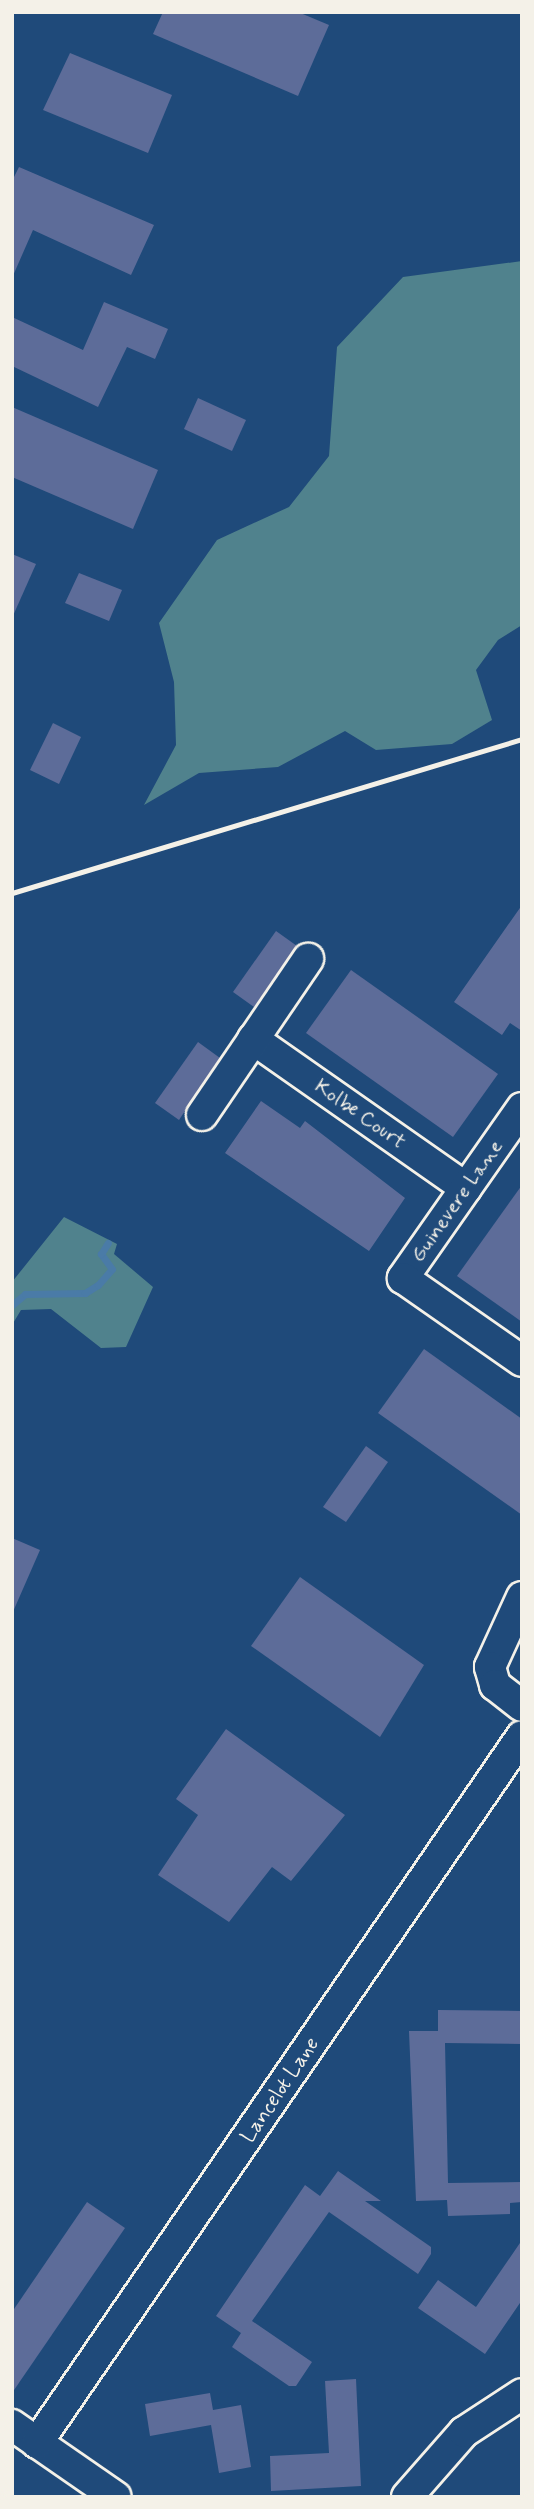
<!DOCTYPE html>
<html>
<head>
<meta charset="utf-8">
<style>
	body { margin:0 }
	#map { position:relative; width:534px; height:2509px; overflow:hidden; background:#1f4a7a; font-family:Mynerve,sans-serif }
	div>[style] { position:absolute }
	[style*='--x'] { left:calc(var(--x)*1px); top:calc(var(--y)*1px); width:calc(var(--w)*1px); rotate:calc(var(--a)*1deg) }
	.green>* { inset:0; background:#50828d }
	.stream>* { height:7px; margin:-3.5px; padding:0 3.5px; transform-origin:3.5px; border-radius:3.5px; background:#4a7ba7 }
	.building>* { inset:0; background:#5d6c99 }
	.roads { filter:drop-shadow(2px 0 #f4f1e8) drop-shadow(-2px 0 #f4f1e8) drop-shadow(0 2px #f4f1e8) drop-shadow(0 -2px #f4f1e8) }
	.minor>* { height:30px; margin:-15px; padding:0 15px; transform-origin:15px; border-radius:15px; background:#1f4a7a }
	.rail>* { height:5px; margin:-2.5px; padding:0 2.5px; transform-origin:2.5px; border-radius:2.5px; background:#f4f1e8 }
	span { translate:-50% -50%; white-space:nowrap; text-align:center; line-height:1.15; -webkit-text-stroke:5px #1f4a7a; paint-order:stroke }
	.street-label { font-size:21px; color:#f4f1e8 }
	.frame { position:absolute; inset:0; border:14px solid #f4f1e8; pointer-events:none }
</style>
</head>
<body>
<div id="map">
	<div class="green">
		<i style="clip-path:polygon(522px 261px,522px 625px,498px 640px,476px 670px,492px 720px,452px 744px,376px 750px,345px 731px,278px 767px,199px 773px,144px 805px,176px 745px,174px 682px,159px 623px,217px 540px,289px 507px,329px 456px,337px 347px,403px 277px)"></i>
		<i style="clip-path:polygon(64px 1217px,117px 1244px,114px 1254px,153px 1287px,126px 1347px,101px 1348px,51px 1309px,21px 1310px,12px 1325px,12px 1282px)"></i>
	</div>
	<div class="stream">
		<i style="--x:12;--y:1305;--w:17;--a:-40"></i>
		<i style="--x:25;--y:1294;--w:60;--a:-1"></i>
		<i style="--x:85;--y:1293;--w:15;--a:-32"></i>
		<i style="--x:98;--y:1285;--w:21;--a:-49"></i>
		<i style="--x:112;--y:1269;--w:19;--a:-126"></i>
		<i style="--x:101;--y:1254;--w:13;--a:-58"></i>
	</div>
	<div class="building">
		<i style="clip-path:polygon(163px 12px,298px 12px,329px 25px,298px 96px,153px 34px)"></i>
		<i style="clip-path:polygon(70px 53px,172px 95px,148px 153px,43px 110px)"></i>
		<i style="clip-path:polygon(19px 167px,154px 225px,131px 275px,33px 230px,12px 278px,12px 181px)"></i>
		<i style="clip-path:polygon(104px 302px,168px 329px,155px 359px,127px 347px,98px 407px,12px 366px,12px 317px,83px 350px)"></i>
		<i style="clip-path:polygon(198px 398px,246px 420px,232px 451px,184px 429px)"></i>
		<i style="clip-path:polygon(12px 407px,158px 470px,133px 529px,12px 477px)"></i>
		<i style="clip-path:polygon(12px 554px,36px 564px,12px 618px)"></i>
		<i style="clip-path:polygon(79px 573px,122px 590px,109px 621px,65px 603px)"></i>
		<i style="clip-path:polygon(53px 723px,81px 737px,59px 784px,30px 770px)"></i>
		<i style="clip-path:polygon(522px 905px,522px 1031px,510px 1023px,502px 1035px,454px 1002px)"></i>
		<i style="clip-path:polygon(276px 931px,297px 946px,254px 1007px,233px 992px)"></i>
		<i style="clip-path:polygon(351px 970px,498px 1074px,453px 1137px,306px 1033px)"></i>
		<i style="clip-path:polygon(198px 1042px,220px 1058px,179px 1120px,155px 1103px)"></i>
		<i style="clip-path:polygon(261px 1101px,300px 1128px,305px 1121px,405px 1198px,369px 1251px,225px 1153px)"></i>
		<i style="clip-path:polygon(522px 1185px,522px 1322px,457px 1276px)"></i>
		<i style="clip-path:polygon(424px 1349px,522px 1419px,522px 1515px,378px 1413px)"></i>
		<i style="clip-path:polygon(366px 1446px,388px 1462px,346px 1522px,323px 1507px)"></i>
		<i style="clip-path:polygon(12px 1538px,40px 1550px,12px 1614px)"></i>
		<i style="clip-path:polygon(300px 1577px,424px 1665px,380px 1737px,251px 1646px)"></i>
		<i style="clip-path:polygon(226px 1729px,345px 1815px,291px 1881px,272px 1867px,229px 1922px,158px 1875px,198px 1815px,176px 1799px)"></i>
		<i style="clip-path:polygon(438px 2010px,522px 2011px,522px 2044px,445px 2043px,448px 2183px,522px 2182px,522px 2202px,510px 2203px,510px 2214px,448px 2216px,447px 2200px,416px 2201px,409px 2031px,438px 2031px)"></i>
		<i style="clip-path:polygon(338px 2171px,381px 2201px,365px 2201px,431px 2247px,431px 2254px,418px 2274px,329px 2212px,252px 2321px,312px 2362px,296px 2386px,289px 2386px,232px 2347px,241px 2333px,216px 2316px,305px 2185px,320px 2196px)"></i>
		<i style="clip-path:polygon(87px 2202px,125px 2228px,12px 2393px,12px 2312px)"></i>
		<i style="clip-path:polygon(522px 2240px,522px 2300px,485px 2354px,418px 2308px,438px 2280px,476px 2307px)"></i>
		<i style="clip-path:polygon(356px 2379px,361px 2486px,271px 2491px,270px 2456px,329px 2453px,325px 2381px)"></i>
		<i style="clip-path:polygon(210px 2393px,213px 2410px,241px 2405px,251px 2467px,219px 2473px,211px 2425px,150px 2436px,145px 2404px)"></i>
	</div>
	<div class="roads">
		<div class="minor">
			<i style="--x:253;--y:1039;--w:260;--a:35"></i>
			<i style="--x:522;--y:1108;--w:208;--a:125"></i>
			<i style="--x:403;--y:1278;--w:145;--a:34.9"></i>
			<i style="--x:202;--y:1115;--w:189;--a:-55.8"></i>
			<i style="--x:522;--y:1597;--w:77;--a:114.6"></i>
			<i style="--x:490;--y:1667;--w:19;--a:74"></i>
			<i style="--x:495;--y:1685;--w:34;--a:38"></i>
			<i style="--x:12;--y:2425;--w:126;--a:34.7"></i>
			<i style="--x:37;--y:2443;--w:857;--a:-55.55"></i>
			<i style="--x:407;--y:2497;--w:86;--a:-48.8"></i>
			<i style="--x:464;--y:2432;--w:69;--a:-33.2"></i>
		</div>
	</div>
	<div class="rail">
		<i style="--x:12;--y:893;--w:533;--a:-16.8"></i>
	</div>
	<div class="street-label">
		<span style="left:360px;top:1114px;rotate:35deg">Kolbe Court</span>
		<span style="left:457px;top:1201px;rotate:-55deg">Guinevere Lane</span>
		<span style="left:280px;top:2090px;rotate:-56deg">Lancelot Lane</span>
	</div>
	<div class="frame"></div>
</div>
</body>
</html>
